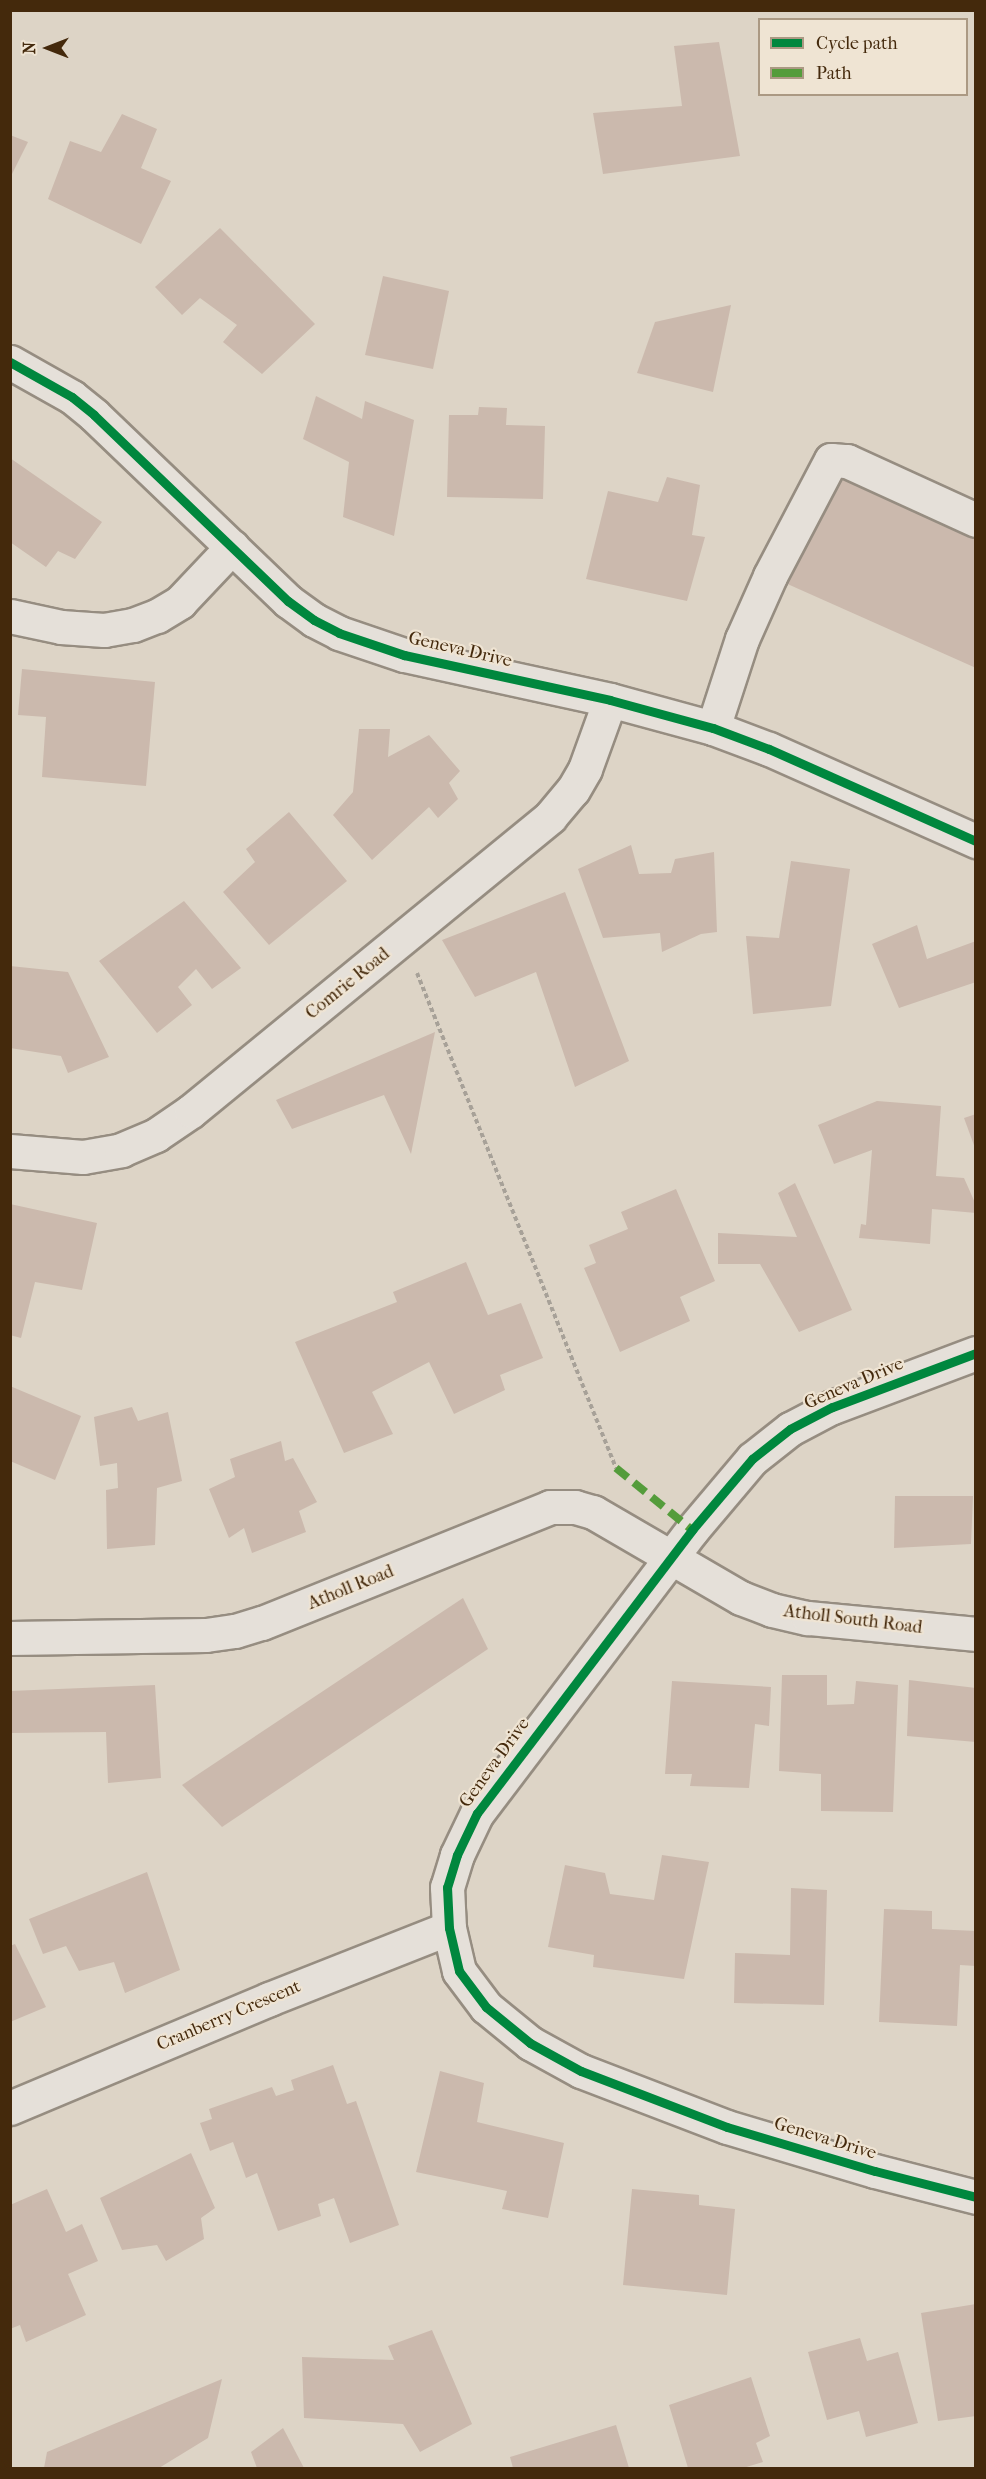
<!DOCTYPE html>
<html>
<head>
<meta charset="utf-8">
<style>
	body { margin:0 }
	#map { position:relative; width:986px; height:2479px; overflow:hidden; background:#ddd4c6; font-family:"IM FELL French Canon",serif }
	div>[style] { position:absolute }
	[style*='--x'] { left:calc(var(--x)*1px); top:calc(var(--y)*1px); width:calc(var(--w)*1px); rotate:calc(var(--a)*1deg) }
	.building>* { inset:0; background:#cbb9ad }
	.path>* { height:4px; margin-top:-2px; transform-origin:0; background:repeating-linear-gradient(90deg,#a7a198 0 4.5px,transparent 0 7.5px) }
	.roads { filter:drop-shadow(2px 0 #968d81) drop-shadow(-2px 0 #968d81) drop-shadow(0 2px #968d81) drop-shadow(0 -2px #968d81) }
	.minor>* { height:33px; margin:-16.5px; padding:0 16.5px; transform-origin:16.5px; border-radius:16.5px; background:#e5e0d9 }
	.quiet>* { height:8px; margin-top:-4px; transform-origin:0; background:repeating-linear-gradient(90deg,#549c3b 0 15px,transparent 0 23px) }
	.cycleway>* { height:9px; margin:-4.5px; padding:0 4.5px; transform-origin:4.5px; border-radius:4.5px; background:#00873e }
	span { translate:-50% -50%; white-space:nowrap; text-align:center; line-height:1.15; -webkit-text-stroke:4.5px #efe4d3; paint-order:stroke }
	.street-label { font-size:18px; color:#44290c }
	.frame { position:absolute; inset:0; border:12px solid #44290c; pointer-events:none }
	.legend { position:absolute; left:758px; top:18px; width:210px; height:78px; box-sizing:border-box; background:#efe4d3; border:2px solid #ab9983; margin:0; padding:8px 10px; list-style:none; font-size:18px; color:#44290c }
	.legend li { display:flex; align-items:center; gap:12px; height:30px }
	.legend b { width:30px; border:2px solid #ab9983 }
	.north { position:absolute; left:18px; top:18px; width:60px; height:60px; -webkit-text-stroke:4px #efe4d3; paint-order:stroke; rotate:270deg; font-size:16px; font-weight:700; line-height:24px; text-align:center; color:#44290c }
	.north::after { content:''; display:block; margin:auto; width:21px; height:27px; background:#44290c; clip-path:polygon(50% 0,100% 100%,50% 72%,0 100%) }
</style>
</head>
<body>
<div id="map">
	<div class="building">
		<i style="clip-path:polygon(719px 42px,740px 156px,603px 174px,593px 113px,682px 106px,674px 46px)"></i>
		<i style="clip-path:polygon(122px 114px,157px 129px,141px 168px,171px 181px,141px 244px,48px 199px,70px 141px,101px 152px)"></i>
		<i style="clip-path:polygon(10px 135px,28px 142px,10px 178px)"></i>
		<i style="clip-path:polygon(220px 228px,315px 324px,262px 374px,223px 342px,237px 325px,200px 298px,182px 315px,155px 287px)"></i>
		<i style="clip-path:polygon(383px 276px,449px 291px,433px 369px,365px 355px)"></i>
		<i style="clip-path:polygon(731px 305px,713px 392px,637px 373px,655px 322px)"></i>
		<i style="clip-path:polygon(316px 396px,362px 419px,365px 401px,414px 420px,394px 536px,343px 517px,349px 462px,303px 439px)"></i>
		<i style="clip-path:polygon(479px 407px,507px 408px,506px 425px,545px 426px,543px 499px,447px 497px,449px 415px,478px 415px)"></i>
		<i style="clip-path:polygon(10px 458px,102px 522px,75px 559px,58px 551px,46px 567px,10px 542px)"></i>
		<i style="clip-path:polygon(835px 473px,976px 531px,976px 668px,783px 582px)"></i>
		<i style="clip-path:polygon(667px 477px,700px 485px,692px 535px,705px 537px,687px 601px,586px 579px,608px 491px,658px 502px)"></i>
		<i style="clip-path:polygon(22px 669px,155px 682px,146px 786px,42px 777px,46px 717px,18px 715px)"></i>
		<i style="clip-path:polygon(359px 729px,390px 729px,388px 757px,429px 735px,460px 771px,449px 783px,458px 799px,438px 818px,429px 807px,372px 860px,333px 815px,353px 792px)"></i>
		<i style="clip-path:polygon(289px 812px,347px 881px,269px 945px,223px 892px,255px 862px,246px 849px)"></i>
		<i style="clip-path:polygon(631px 845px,639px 874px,671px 873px,675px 859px,714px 852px,717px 932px,701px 934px,662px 952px,660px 933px,603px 938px,578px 869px)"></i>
		<i style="clip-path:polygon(791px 861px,850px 869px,831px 1006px,753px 1014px,746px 936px,779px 938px)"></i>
		<i style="clip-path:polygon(565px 892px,629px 1061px,575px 1087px,536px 972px,475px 997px,442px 940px)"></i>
		<i style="clip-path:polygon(184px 901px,241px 968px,212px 989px,196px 969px,178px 987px,192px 1005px,157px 1033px,99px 961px)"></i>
		<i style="clip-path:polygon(917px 925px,927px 959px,976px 941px,976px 982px,899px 1008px,872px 944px)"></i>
		<i style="clip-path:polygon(10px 966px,68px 972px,109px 1057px,68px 1073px,61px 1056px,10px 1048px)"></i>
		<i style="clip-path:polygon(435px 1032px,411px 1154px,384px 1095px,292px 1129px,276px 1100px)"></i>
		<i style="clip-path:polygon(877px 1101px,941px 1106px,936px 1176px,964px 1178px,976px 1205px,976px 1213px,932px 1209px,930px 1244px,859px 1238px,861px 1224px,866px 1225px,872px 1150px,834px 1164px,818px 1125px)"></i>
		<i style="clip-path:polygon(976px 1114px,976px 1148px,975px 1148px,964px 1118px)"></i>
		<i style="clip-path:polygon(795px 1183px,852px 1310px,799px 1332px,760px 1264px,718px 1264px,718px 1233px,797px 1237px,778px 1193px)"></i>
		<i style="clip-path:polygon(676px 1189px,715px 1281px,680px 1297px,690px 1321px,620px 1352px,584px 1268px,596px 1263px,589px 1245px,628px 1229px,621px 1212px)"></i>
		<i style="clip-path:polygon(10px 1204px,97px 1223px,82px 1290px,35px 1282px,21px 1338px,10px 1335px)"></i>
		<i style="clip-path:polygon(466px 1262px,488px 1315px,521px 1303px,543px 1358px,500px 1375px,505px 1390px,454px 1414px,429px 1362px,372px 1392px,393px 1434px,344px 1453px,295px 1342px,397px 1302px,393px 1292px)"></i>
		<i style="clip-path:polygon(10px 1386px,81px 1416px,55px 1480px,10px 1461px)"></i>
		<i style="clip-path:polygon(132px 1407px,138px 1421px,168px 1412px,182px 1481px,157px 1488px,155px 1545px,107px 1549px,106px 1490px,118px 1488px,117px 1463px,100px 1466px,94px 1417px)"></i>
		<i style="clip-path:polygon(281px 1441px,285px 1461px,293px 1458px,317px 1502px,299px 1511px,306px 1532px,252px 1553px,244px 1528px,229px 1538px,209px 1489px,235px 1477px,230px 1459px)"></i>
		<i style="clip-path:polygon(895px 1496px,973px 1496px,971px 1544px,894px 1548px)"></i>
		<i style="clip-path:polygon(463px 1598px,488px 1649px,222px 1827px,182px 1785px)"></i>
		<i style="clip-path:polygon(782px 1675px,827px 1675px,827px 1705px,854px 1704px,856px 1681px,898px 1685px,893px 1812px,821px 1811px,821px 1774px,779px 1771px)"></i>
		<i style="clip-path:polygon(909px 1680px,976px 1688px,976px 1742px,907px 1736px)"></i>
		<i style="clip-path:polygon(672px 1681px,771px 1687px,769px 1726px,755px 1724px,749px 1788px,690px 1786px,692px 1774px,665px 1774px)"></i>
		<i style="clip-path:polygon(155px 1685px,161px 1778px,108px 1783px,106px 1732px,10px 1733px,10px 1691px)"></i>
		<i style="clip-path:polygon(662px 1855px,709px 1862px,684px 1979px,593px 1967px,594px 1955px,548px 1947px,565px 1865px,605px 1873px,610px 1894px,654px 1900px)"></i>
		<i style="clip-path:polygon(147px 1872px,180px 1970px,125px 1993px,114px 1962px,79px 1971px,66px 1946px,43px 1954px,29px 1919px)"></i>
		<i style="clip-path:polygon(791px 1888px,827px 1890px,824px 2005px,734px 2003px,735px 1953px,790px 1955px)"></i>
		<i style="clip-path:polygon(884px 1909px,932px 1911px,932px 1929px,976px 1931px,976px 1966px,960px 1965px,957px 2026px,879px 2022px)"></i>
		<i style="clip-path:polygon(15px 1944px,46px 2007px,10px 2022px,10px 1946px)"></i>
		<i style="clip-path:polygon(333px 2065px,347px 2104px,356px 2101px,399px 2225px,350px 2243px,334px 2198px,318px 2204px,321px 2216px,278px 2231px,257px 2173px,246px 2178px,233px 2142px,210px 2151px,200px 2123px,212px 2119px,209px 2109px,272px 2087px,276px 2096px,294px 2090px,291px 2080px)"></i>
		<i style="clip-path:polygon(440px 2071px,484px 2083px,477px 2122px,564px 2143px,548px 2218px,502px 2209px,507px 2191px,416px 2172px)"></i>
		<i style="clip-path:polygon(191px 2153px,215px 2208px,201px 2218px,204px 2239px,166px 2261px,157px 2245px,122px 2250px,100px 2198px)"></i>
		<i style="clip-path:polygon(47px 2189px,66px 2232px,82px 2224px,98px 2261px,68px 2274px,86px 2315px,26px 2342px,20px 2325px,10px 2329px,10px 2205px)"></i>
		<i style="clip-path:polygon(632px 2189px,699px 2195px,699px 2205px,735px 2209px,727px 2295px,623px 2285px)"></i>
		<i style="clip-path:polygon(976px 2304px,976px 2416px,938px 2421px,921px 2313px)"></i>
		<i style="clip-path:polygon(432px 2330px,472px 2424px,420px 2452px,403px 2424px,304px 2418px,302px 2357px,394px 2360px,388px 2346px)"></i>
		<i style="clip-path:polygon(860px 2338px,867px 2361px,898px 2352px,918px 2423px,866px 2437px,859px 2411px,827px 2420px,808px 2352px)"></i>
		<i style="clip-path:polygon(751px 2377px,770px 2436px,756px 2443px,763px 2462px,743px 2468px,688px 2468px,669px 2405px)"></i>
		<i style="clip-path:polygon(222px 2379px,208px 2438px,159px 2468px,44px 2468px,47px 2452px)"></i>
		<i style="clip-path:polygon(616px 2425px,629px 2468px,513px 2468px,510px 2457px)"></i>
		<i style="clip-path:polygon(283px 2428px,304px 2468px,257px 2468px,251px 2452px)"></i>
	</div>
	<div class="path">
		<i style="--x:417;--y:973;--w:534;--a:68.1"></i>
	</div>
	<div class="roads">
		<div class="minor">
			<i style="--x:10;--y:362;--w:71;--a:29.4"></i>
			<i style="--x:72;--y:397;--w:28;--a:39"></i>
			<i style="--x:94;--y:415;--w:269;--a:43.8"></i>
			<i style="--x:288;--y:601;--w:32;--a:36"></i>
			<i style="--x:314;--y:620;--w:28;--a:27"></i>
			<i style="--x:339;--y:633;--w:69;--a:18.7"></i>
			<i style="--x:404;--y:655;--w:211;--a:12.3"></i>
			<i style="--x:610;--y:700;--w:107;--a:15.2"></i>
			<i style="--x:713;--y:728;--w:60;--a:20.6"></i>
			<i style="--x:769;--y:749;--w:227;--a:24"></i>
			<i style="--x:10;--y:616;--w:52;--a:12.2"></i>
			<i style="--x:61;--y:627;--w:43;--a:4"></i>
			<i style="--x:104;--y:630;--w:29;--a:-10"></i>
			<i style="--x:133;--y:625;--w:26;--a:-21"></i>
			<i style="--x:157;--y:616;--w:27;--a:-31"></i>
			<i style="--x:180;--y:602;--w:76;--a:-46.6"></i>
			<i style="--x:713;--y:728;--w:94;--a:-72"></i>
			<i style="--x:742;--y:639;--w:69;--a:-66"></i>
			<i style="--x:770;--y:576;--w:131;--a:-62.3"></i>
			<i style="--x:831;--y:460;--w:16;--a:4"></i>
			<i style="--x:847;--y:461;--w:142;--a:24.6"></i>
			<i style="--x:10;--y:1151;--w:73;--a:4.7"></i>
			<i style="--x:83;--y:1157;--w:39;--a:-10"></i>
			<i style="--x:121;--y:1150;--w:38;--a:-23"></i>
			<i style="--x:156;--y:1135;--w:42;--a:-34.4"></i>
			<i style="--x:191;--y:1111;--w:464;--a:-39.3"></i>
			<i style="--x:550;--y:817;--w:35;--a:-50"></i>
			<i style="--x:573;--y:790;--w:24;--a:-60"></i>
			<i style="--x:585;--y:769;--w:73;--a:-70.1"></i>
			<i style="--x:976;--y:1353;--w:154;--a:159.4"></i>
			<i style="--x:832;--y:1407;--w:47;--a:152.4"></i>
			<i style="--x:790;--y:1429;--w:48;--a:141.7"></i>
			<i style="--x:752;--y:1459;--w:93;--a:130.2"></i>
			<i style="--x:692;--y:1530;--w:355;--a:127.2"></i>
			<i style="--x:477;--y:1813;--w:47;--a:115.5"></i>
			<i style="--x:457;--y:1855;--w:34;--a:107"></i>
			<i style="--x:447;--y:1887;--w:41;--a:87.2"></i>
			<i style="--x:449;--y:1928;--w:44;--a:76.9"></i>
			<i style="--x:459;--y:1971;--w:45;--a:53.1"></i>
			<i style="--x:486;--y:2007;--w:57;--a:39.3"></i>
			<i style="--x:530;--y:2043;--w:58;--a:28.8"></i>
			<i style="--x:581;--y:2071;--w:156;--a:21"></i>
			<i style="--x:727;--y:2127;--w:154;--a:16.6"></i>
			<i style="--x:875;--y:2171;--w:104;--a:14.4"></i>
			<i style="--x:10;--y:1638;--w:196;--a:-0.9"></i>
			<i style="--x:206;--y:1635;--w:29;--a:-8"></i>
			<i style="--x:235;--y:1631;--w:28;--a:-17"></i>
			<i style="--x:262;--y:1623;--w:310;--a:-21.9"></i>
			<i style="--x:550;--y:1507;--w:25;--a:0"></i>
			<i style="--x:575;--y:1507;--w:19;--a:16"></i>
			<i style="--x:593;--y:1512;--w:171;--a:30.2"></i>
			<i style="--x:741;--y:1598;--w:33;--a:21"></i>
			<i style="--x:772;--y:1610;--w:37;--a:13"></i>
			<i style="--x:808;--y:1618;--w:169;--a:5.4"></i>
			<i style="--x:10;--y:2108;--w:281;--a:-22.8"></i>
			<i style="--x:269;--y:1999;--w:193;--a:-21.5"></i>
		</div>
	</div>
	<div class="quiet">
		<i style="--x:616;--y:1468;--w:98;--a:39.2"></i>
	</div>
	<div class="cycleway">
		<i style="--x:10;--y:362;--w:71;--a:29.4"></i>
		<i style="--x:72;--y:397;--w:28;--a:39"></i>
		<i style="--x:94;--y:415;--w:269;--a:43.8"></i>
		<i style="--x:288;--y:601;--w:32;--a:36"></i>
		<i style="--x:314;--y:620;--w:28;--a:27"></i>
		<i style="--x:339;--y:633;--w:69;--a:18.7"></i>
		<i style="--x:404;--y:655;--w:211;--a:12.3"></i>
		<i style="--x:610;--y:700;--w:107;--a:15.2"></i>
		<i style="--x:713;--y:728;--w:60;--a:20.6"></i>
		<i style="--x:769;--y:749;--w:227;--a:24"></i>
		<i style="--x:976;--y:1353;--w:154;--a:159.4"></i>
		<i style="--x:832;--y:1407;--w:47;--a:152.4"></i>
		<i style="--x:790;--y:1429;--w:48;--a:141.7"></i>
		<i style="--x:752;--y:1459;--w:93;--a:130.2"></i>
		<i style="--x:692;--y:1530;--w:355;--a:127.2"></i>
		<i style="--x:477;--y:1813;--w:47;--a:115.5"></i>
		<i style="--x:457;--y:1855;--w:34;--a:107"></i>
		<i style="--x:447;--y:1887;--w:41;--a:87.2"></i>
		<i style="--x:449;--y:1928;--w:44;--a:76.9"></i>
		<i style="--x:459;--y:1971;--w:45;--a:53.1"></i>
		<i style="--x:486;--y:2007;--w:57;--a:39.3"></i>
		<i style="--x:530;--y:2043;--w:58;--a:28.8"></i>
		<i style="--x:581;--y:2071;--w:156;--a:21"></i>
		<i style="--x:727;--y:2127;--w:154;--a:16.6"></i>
		<i style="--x:875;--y:2171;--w:104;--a:14.4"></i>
	</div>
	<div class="street-label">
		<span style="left:460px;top:650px;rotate:13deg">Geneva Drive</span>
		<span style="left:348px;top:984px;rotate:-39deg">Comrie Road</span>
		<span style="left:854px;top:1384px;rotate:-23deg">Geneva Drive</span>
		<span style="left:351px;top:1588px;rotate:-22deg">Atholl Road</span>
		<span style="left:853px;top:1620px;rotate:7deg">Atholl South Road</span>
		<span style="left:495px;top:1763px;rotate:-54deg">Geneva Drive</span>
		<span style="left:229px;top:2016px;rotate:-23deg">Cranberry Crescent</span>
		<span style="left:825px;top:2139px;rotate:17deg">Geneva Drive</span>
	</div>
	<div class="frame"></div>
	<ul class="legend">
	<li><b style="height:8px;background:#00873e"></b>Cycle path</li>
	<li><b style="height:8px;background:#549c3b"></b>Path</li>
	</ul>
	<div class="north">N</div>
</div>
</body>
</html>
